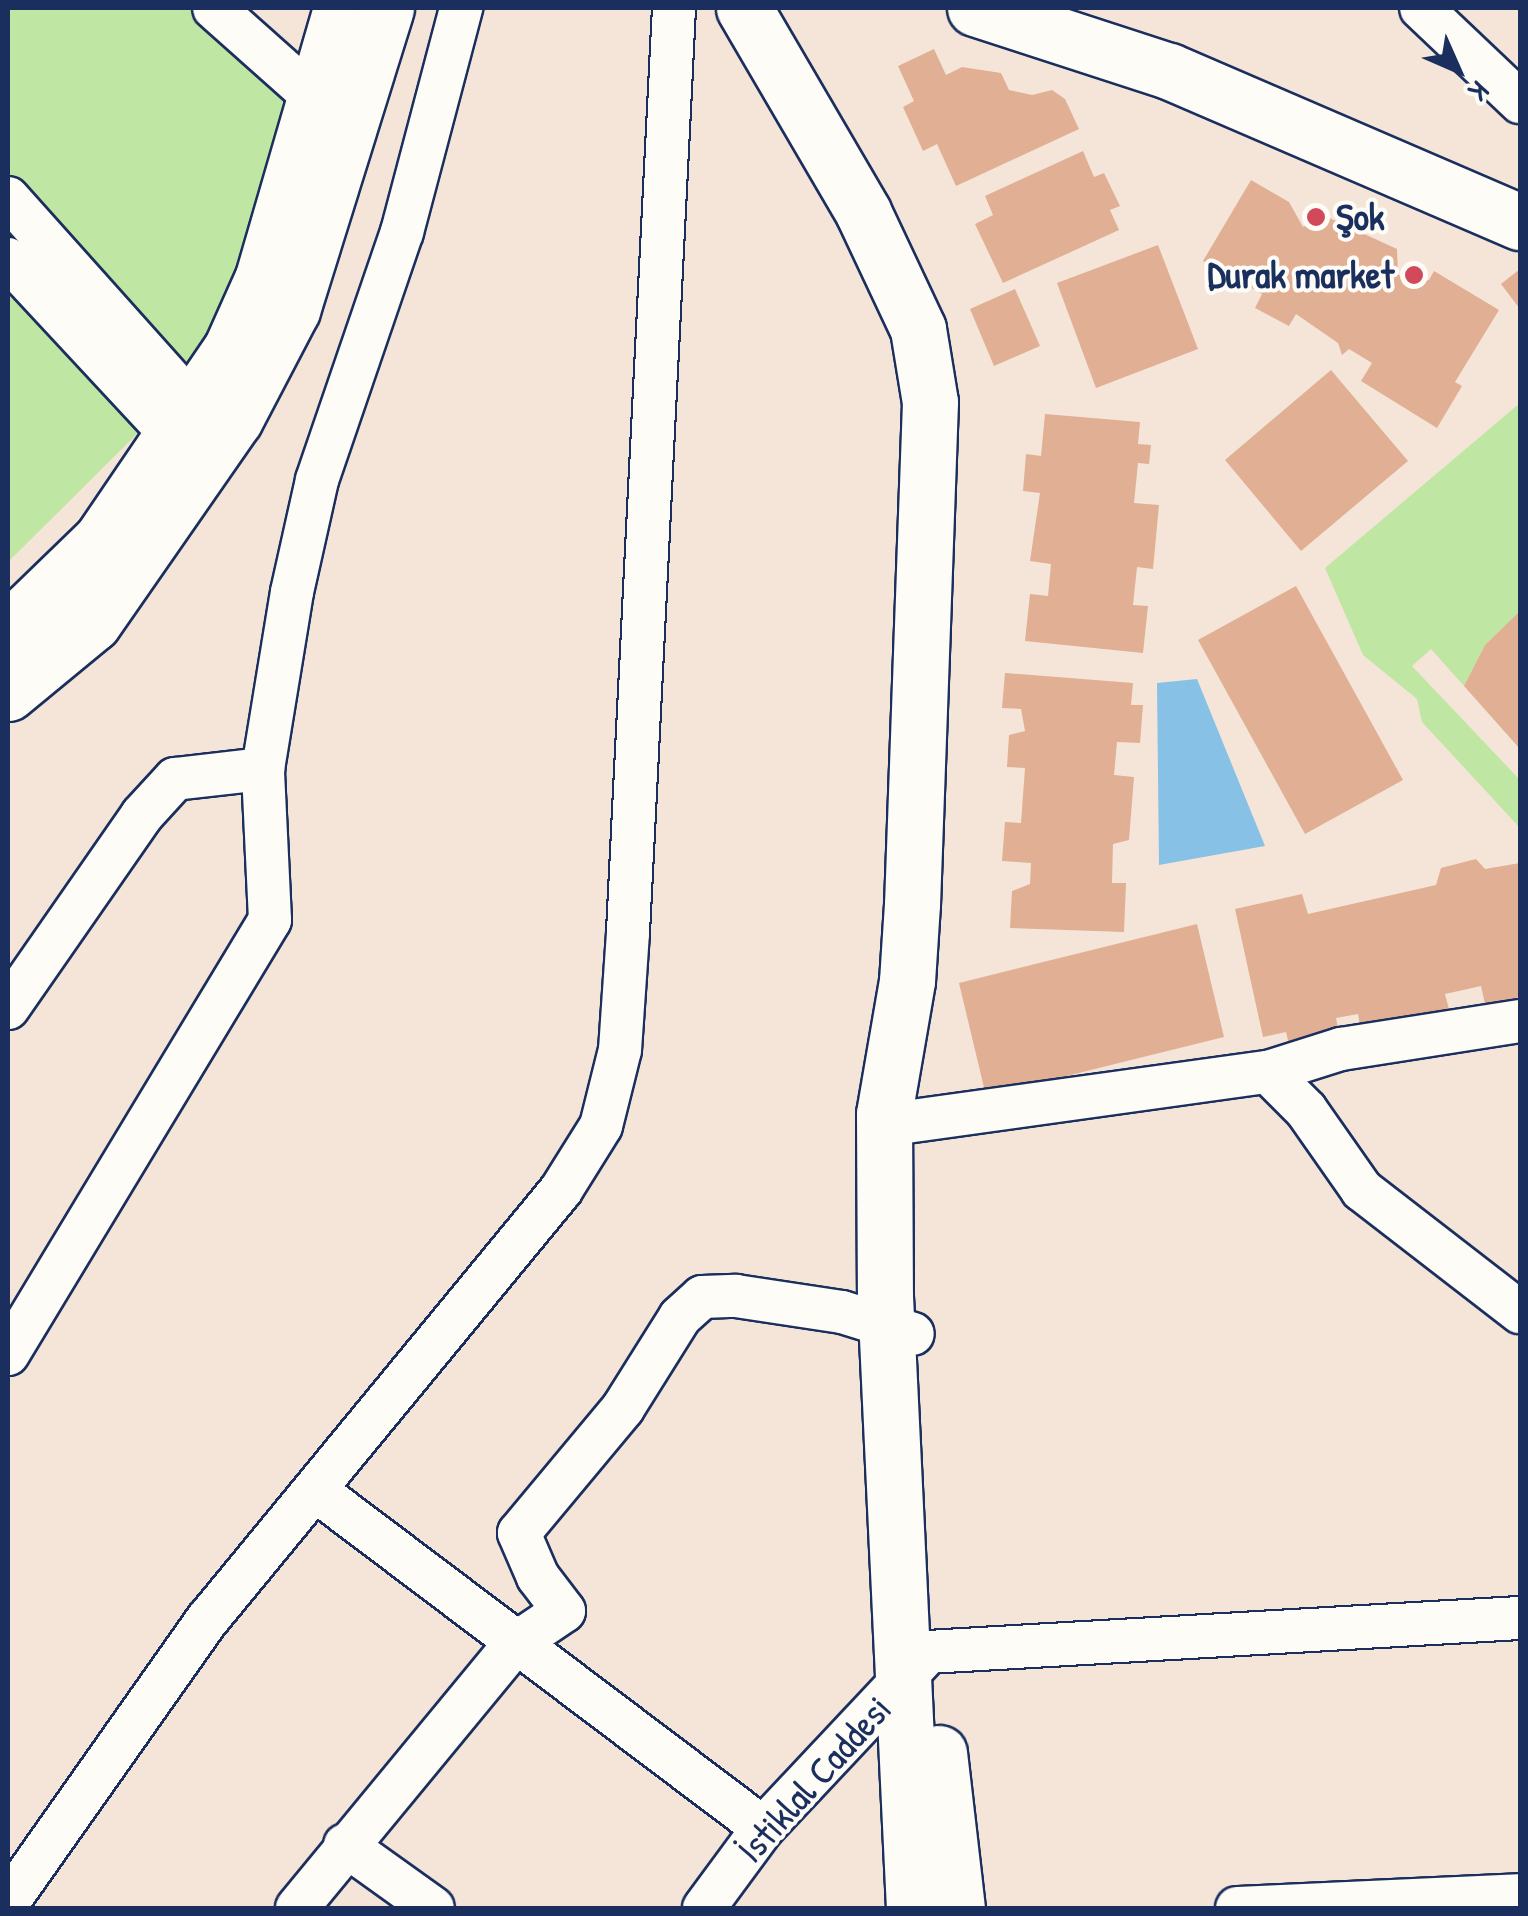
<!DOCTYPE html>
<html>
<head>
<meta charset="utf-8">
<style>
	body { margin:0 }
	#map { position:relative; width:1528px; height:1916px; overflow:hidden; background:#f5e5d9; font-family:"Patrick Hand",sans-serif }
	div>[style] { position:absolute }
	[style*='--x'] { left:calc(var(--x)*1px); top:calc(var(--y)*1px); width:calc(var(--w)*1px); rotate:calc(var(--a)*1deg) }
	.green>* { inset:0; background:#bfe6a2 }
	.water>* { inset:0; background:#87c1e6 }
	.building>* { inset:0; background:#e1af93 }
	.roads { filter:drop-shadow(2px 0 #1b2f5e) drop-shadow(-2px 0 #1b2f5e) drop-shadow(0 2px #1b2f5e) drop-shadow(0 -2px #1b2f5e) }
	.street>* { height:42px; margin:-21px; padding:0 21px; transform-origin:21px; border-radius:21px; background:#fdfcf7 }
	.secondary>* { height:55px; margin:-27.5px; padding:0 27.5px; transform-origin:27.5px; border-radius:27.5px; background:#fdfcf7 }
	.dots>* { width:28px; height:28px; translate:-50% -50%; box-sizing:border-box; border:5px solid #fdfcf7; border-radius:50% }
	span { translate:-50% -50%; white-space:nowrap; text-align:center; line-height:1.15; -webkit-text-stroke:8px #fdfcf7; paint-order:stroke }
	.poi-label { font-size:38px; color:#1b2f5e; font-weight:700 }
	.left { translate:0 -50%; text-align:left }
	.right { translate:-100% -50%; text-align:right }
	.street-label { font-size:38px; color:#1b2f5e }
	.frame { position:absolute; inset:0; border:10px solid #1b2f5e; pointer-events:none }
	.north { position:absolute; left:1408px; top:20px; width:100px; height:100px; -webkit-text-stroke:8px #fdfcf7; paint-order:stroke; rotate:135deg; font-size:28px; font-weight:700; line-height:40px; text-align:center; color:#1b2f5e }
	.north::after { content:''; display:block; margin:auto; width:35px; height:45px; background:#1b2f5e; clip-path:polygon(50% 0,100% 100%,50% 72%,0 100%) }
</style>
</head>
<body>
<div id="map">
	<div class="green">
		<i style="clip-path:polygon(8px 8px,188px 8px,291px 99px,218px 327px,186px 372px,8px 173px)"></i>
		<i style="clip-path:polygon(8px 268px,140px 431px,10px 560px,8px 558px)"></i>
		<i style="clip-path:polygon(1520px 403px,1520px 611px,1485px 645px,1464px 686px,1431px 649px,1412px 666px,1520px 780px,1520px 828px,1422px 722px,1417px 699px,1363px 655px,1325px 568px)"></i>
	</div>
	<div class="water">
		<i style="clip-path:polygon(1197px 679px,1265px 846px,1159px 865px,1157px 683px)"></i>
	</div>
	<div class="building">
		<i style="clip-path:polygon(934px 49px,946px 75px,962px 67px,1001px 73px,1009px 90px,1032px 95px,1052px 90px,1065px 99px,1079px 129px,956px 186px,937px 144px,923px 151px,903px 107px,914px 101px,898px 66px)"></i>
		<i style="clip-path:polygon(1083px 151px,1094px 177px,1104px 173px,1120px 206px,1110px 210px,1119px 230px,1003px 283px,975px 224px,993px 215px,985px 196px)"></i>
		<i style="clip-path:polygon(1251px 180px,1289px 202px,1303px 227px,1325px 216px,1397px 249px,1398px 274px,1411px 285px,1429px 280px,1434px 271px,1499px 310px,1455px 382px,1462px 386px,1437px 428px,1361px 381px,1372px 363px,1349px 349px,1342px 355px,1338px 343px,1296px 314px,1289px 326px,1255px 308px,1262px 294px,1203px 261px)"></i>
		<i style="clip-path:polygon(1158px 245px,1198px 349px,1096px 388px,1057px 283px)"></i>
		<i style="clip-path:polygon(1520px 269px,1520px 309px,1501px 284px)"></i>
		<i style="clip-path:polygon(1015px 289px,1040px 346px,994px 366px,970px 309px)"></i>
		<i style="clip-path:polygon(1331px 370px,1408px 461px,1301px 551px,1225px 460px)"></i>
		<i style="clip-path:polygon(1045px 414px,1140px 422px,1138px 444px,1151px 445px,1149px 464px,1138px 463px,1134px 503px,1159px 505px,1153px 569px,1137px 567px,1133px 605px,1148px 606px,1143px 653px,1025px 641px,1030px 594px,1048px 596px,1051px 564px,1030px 561px,1040px 493px,1023px 491px,1026px 454px,1041px 456px)"></i>
		<i style="clip-path:polygon(1296px 586px,1403px 780px,1305px 834px,1198px 640px)"></i>
		<i style="clip-path:polygon(1520px 611px,1520px 749px,1464px 686px,1485px 645px)"></i>
		<i style="clip-path:polygon(1005px 673px,1133px 683px,1131px 705px,1143px 705px,1140px 743px,1117px 742px,1114px 775px,1134px 777px,1129px 840px,1113px 844px,1112px 883px,1126px 883px,1124px 932px,1010px 928px,1012px 891px,1030px 884px,1031px 863px,1002px 861px,1005px 822px,1021px 823px,1025px 768px,1007px 767px,1009px 735px,1025px 731px,1021px 709px,1002px 708px)"></i>
		<i style="clip-path:polygon(1476px 859px,1485px 869px,1520px 863px,1520px 997px,1485px 1004px,1481px 986px,1445px 994px,1450px 1013px,1361px 1031px,1358px 1014px,1336px 1018px,1339px 1033px,1289px 1045px,1286px 1032px,1263px 1037px,1235px 909px,1302px 894px,1308px 914px,1436px 885px,1441px 868px)"></i>
		<i style="clip-path:polygon(1197px 924px,1224px 1037px,986px 1096px,959px 983px)"></i>
	</div>
	<div class="roads">
		<div class="street">
			<i style="--x:214;--y:8;--w:137;--a:41.7"></i>
			<i style="--x:1421;--y:8;--w:137;--a:43.5"></i>
			<i style="--x:8;--y:198;--w:306;--a:48.2"></i>
			<i style="--x:8;--y:259;--w:269;--a:47.1"></i>
			<i style="--x:8;--y:1008;--w:235;--a:-55.2"></i>
			<i style="--x:142;--y:815;--w:49;--a:-47.5"></i>
			<i style="--x:175;--y:779;--w:89;--a:-6.5"></i>
			<i style="--x:1268;--y:1072;--w:54;--a:45"></i>
			<i style="--x:1306;--y:1110;--w:98;--a:55"></i>
			<i style="--x:1362;--y:1190;--w:200;--a:37.7"></i>
			<i style="--x:884;--y:1125;--w:388;--a:-7.9"></i>
			<i style="--x:1268;--y:1072;--w:77;--a:-17.5"></i>
			<i style="--x:1341;--y:1049;--w:181;--a:-8.9"></i>
			<i style="--x:8;--y:1354;--w:507;--a:-58.88"></i>
			<i style="--x:270;--y:920;--w:151;--a:-92.7"></i>
			<i style="--x:263;--y:769;--w:179;--a:-80.7"></i>
			<i style="--x:292;--y:592;--w:115;--a:-77.4"></i>
			<i style="--x:317;--y:480;--w:262;--a:-71.1"></i>
			<i style="--x:402;--y:232;--w:232;--a:-75.2"></i>
			<i style="--x:315;--y:1490;--w:561;--a:37.03"></i>
			<i style="--x:345;--y:1845;--w:108;--a:35.6"></i>
			<i style="--x:8;--y:1902;--w:347;--a:-54.8"></i>
			<i style="--x:208;--y:1619;--w:556;--a:-50.55"></i>
			<i style="--x:561;--y:1190;--w:75;--a:-58"></i>
			<i style="--x:601;--y:1126;--w:78;--a:-76"></i>
			<i style="--x:620;--y:1050;--w:118;--a:-86.1"></i>
			<i style="--x:628;--y:932;--w:925;--a:-87.15"></i>
			<i style="--x:297;--y:1908;--w:342;--a:-50.5"></i>
			<i style="--x:515;--y:1644;--w:59;--a:-34"></i>
			<i style="--x:564;--y:1611;--w:43;--a:-127.4"></i>
			<i style="--x:538;--y:1577;--w:48;--a:-113.4"></i>
			<i style="--x:519;--y:1533;--w:163;--a:-50.2"></i>
			<i style="--x:623;--y:1408;--w:107;--a:-57.9"></i>
			<i style="--x:680;--y:1317;--w:30;--a:-42"></i>
			<i style="--x:702;--y:1297;--w:34;--a:-2"></i>
			<i style="--x:736;--y:1296;--w:107;--a:8.6"></i>
			<i style="--x:842;--y:1312;--w:74;--a:17.2"></i>
			<i style="--x:704;--y:1908;--w:99;--a:-53.6"></i>
			<i style="--x:763;--y:1828;--w:241;--a:-46.8"></i>
			<i style="--x:928;--y:1652;--w:593;--a:-3.29"></i>
			<i style="--x:1237;--y:1908;--w:283;--a:-2.6"></i>
		</div>
		<div class="secondary">
			<i style="--x:744;--y:8;--w:236;--a:59.7"></i>
			<i style="--x:863;--y:212;--w:129;--a:64.8"></i>
			<i style="--x:918;--y:329;--w:74;--a:80.7"></i>
			<i style="--x:930;--y:402;--w:502;--a:92.05"></i>
			<i style="--x:912;--y:904;--w:77;--a:93.7"></i>
			<i style="--x:907;--y:981;--w:135;--a:99.8"></i>
			<i style="--x:884;--y:1114;--w:182;--a:89.7"></i>
			<i style="--x:885;--y:1296;--w:613;--a:87.29"></i>
			<i style="--x:975;--y:8;--w:204;--a:18"></i>
			<i style="--x:1169;--y:71;--w:382;--a:23.3"></i>
			<i style="--x:8;--y:630;--w:129;--a:-44.1"></i>
			<i style="--x:101;--y:540;--w:231;--a:-55.8"></i>
			<i style="--x:231;--y:349;--w:79;--a:-66"></i>
			<i style="--x:263;--y:277;--w:280;--a:-73.8"></i>
			<i style="--x:8;--y:693;--w:110;--a:-39.5"></i>
			<i style="--x:93;--y:623;--w:249;--a:-55.2"></i>
			<i style="--x:235;--y:419;--w:123;--a:-62.4"></i>
			<i style="--x:292;--y:310;--w:316;--a:-72.7"></i>
			<i style="--x:939;--y:1753;--w:156;--a:83.4"></i>
		</div>
	</div>
	<div class="dots">
		<i style="left:1316px;top:217px;background:#d1495b"></i>
		<i style="left:1414px;top:275px;background:#d1495b"></i>
	</div>
	<div class="poi-label">
		<span class="left" style="left:1336px;top:217px">Şok</span>
		<span class="right" style="left:1394px;top:275px">Durak market</span>
	</div>
	<div class="street-label">
		<span style="left:814px;top:1779px;rotate:-48deg">İstiklal Caddesi</span>
	</div>
	<div class="frame"></div>
	<div class="north">K</div>
</div>
</body>
</html>
